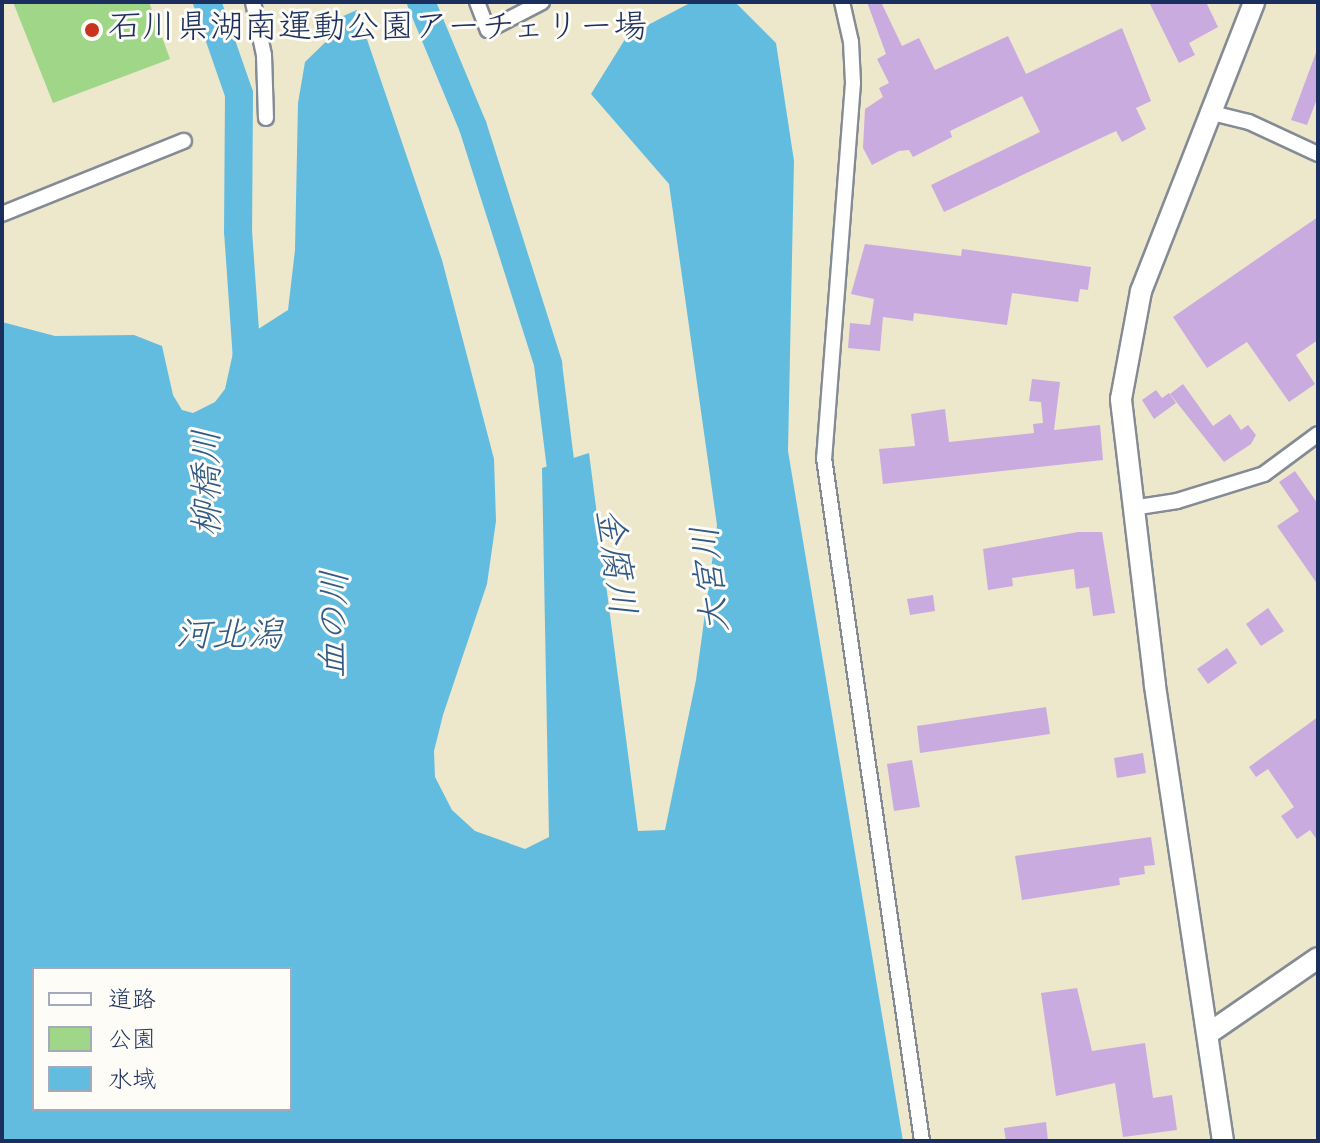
<!DOCTYPE html>
<html>
<head>
<meta charset="utf-8">
<style>
	body { margin:0 }
	#map { position:relative; width:1320px; height:1143px; overflow:hidden; background:#ede7cb; font-family:"Indie Flower","Klee One",sans-serif }
	div>[style] { position:absolute }
	[style*='--x'] { left:calc(var(--x)*1px); top:calc(var(--y)*1px); width:calc(var(--w)*1px); rotate:calc(var(--a)*1deg) }
	.green>* { inset:0; background:#9fd688 }
	.water>* { inset:0; background:#62bce0 }
	.river>* { height:28px; margin:-14px; padding:0 14px; transform-origin:14px; border-radius:14px; background:#62bce0 }
	.building>* { inset:0; background:#caabdf }
	.roads { filter:drop-shadow(2px 0 #848b94) drop-shadow(-2px 0 #848b94) drop-shadow(0 2px #848b94) drop-shadow(0 -2px #848b94) }
	.street>* { height:14px; margin:-7px; padding:0 7px; transform-origin:7px; border-radius:7px; background:#fff }
	.secondary>* { height:20px; margin:-10px; padding:0 10px; transform-origin:10px; border-radius:10px; background:#fff }
	.dots>* { width:22px; height:22px; translate:-50% -50%; box-sizing:border-box; border:4px solid #fdfcf7; border-radius:50% }
	span { translate:-50% -50%; white-space:nowrap; text-align:center; line-height:1.15; -webkit-text-stroke:6px #fdfcf7; paint-order:stroke }
	.poi-label { font-size:34px; color:#1b2f5e }
	.left { translate:0 -50%; text-align:left }
	.water-label { font-size:36px; color:#305985; font-style:italic }
	.frame { position:absolute; inset:0; border:4px solid #1b2f5e; pointer-events:none }
	.legend { position:absolute; left:32px; top:967px; width:260px; height:144px; box-sizing:border-box; background:#fdfcf7; border:2px solid #a3aaba; margin:0; padding:10px 14px; list-style:none; font-size:24px; color:#1b2f5e }
	.legend li { display:flex; align-items:center; gap:16px; height:40px }
	.legend b { width:40px; border:2px solid #a3aaba }
</style>
</head>
<body>
<div id="map">
	<div class="green">
		<i style="clip-path:polygon(13px 2px,149px 2px,170px 59px,53px 103px)"></i>
	</div>
	<div class="water">
		<i style="clip-path:polygon(evenodd,688px 4px,737px 4px,776px 43px,794px 161px,788px 451px,903px 1141px,2px 1141px,2px 322px,55px 336px,134px 335px,162px 346px,173px 395px,182px 410px,193px 413px,215px 402px,225px 389px,235px 344px,288px 310px,295px 250px,298px 103px,305px 62px,339px 29px,341px 17px,357px 10px,442px 260px,494px 459px,496px 521px,487px 584px,443px 715px,434px 751px,435px 777px,452px 810px,475px 831px,525px 849px,549px 837px,542px 468px,589px 453px,638px 831px,665px 830px,696px 680px,717px 525px,669px 184px,591px 94px,627px 36px,688px 4px,34px 969px,290px 969px,290px 1109px,34px 1109px,34px 969px)"></i>
	</div>
	<div class="river">
		<i style="--x:207;--y:2;--w:97;--a:70.8"></i>
		<i style="--x:239;--y:94;--w:137;--a:90.4"></i>
		<i style="--x:238;--y:231;--w:142;--a:86"></i>
		<i style="--x:421;--y:2;--w:135;--a:67.4"></i>
		<i style="--x:473;--y:127;--w:249;--a:72.4"></i>
		<i style="--x:548;--y:364;--w:137;--a:82.9"></i>
	</div>
	<div class="building">
		<i style="clip-path:polygon(867px 2px,881px 2px,902px 46px,919px 38px,935px 70px,1008px 36px,1026px 74px,1122px 28px,1151px 101px,1136px 108px,1146px 129px,1122px 142px,1116px 131px,944px 212px,931px 185px,1040px 132px,1022px 96px,950px 131px,952px 137px,913px 157px,909px 150px,899px 151px,872px 165px,863px 148px,865px 109px,883px 97px,879px 88px,889px 83px,877px 59px,886px 54px)"></i>
		<i style="clip-path:polygon(1149px 2px,1206px 2px,1218px 27px,1189px 43px,1195px 55px,1179px 63px)"></i>
		<i style="clip-path:polygon(1317px 50px,1318px 96px,1307px 125px,1291px 120px)"></i>
		<i style="clip-path:polygon(1318px 217px,1318px 340px,1296px 355px,1315px 384px,1289px 402px,1247px 342px,1207px 368px,1173px 317px)"></i>
		<i style="clip-path:polygon(865px 244px,961px 256px,962px 249px,1091px 267px,1088px 290px,1080px 289px,1078px 302px,1012px 293px,1007px 325px,914px 313px,913px 321px,883px 317px,880px 351px,848px 348px,850px 323px,870px 325px,874px 299px,851px 294px)"></i>
		<i style="clip-path:polygon(1032px 379px,1060px 382px,1054px 430px,1100px 425px,1103px 460px,883px 484px,879px 449px,915px 446px,911px 414px,945px 409px,949px 442px,1034px 433px,1033px 424px,1043px 423px,1041px 402px,1029px 401px)"></i>
		<i style="clip-path:polygon(1183px 384px,1213px 426px,1230px 414px,1241px 430px,1248px 425px,1256px 435px,1251px 444px,1224px 462px,1170px 394px)"></i>
		<i style="clip-path:polygon(1156px 390px,1162px 398px,1169px 393px,1176px 403px,1154px 419px,1142px 400px)"></i>
		<i style="clip-path:polygon(1295px 471px,1318px 504px,1318px 585px,1277px 526px,1299px 511px,1279px 482px)"></i>
		<i style="clip-path:polygon(1078px 532px,1102px 532px,1115px 613px,1093px 616px,1089px 587px,1076px 589px,1074px 569px,1012px 578px,1013px 586px,988px 590px,983px 549px)"></i>
		<i style="clip-path:polygon(933px 595px,935px 611px,910px 615px,907px 599px)"></i>
		<i style="clip-path:polygon(1268px 608px,1284px 631px,1261px 646px,1246px 624px)"></i>
		<i style="clip-path:polygon(1227px 648px,1237px 663px,1208px 684px,1197px 669px)"></i>
		<i style="clip-path:polygon(1046px 707px,1050px 734px,920px 753px,917px 726px)"></i>
		<i style="clip-path:polygon(1318px 717px,1318px 841px,1310px 830px,1297px 839px,1281px 816px,1294px 807px,1268px 769px,1256px 777px,1249px 767px)"></i>
		<i style="clip-path:polygon(1143px 753px,1146px 773px,1117px 778px,1114px 758px)"></i>
		<i style="clip-path:polygon(912px 760px,920px 807px,894px 811px,887px 764px)"></i>
		<i style="clip-path:polygon(1151px 837px,1155px 865px,1144px 866px,1145px 874px,1119px 878px,1120px 885px,1022px 900px,1015px 856px)"></i>
		<i style="clip-path:polygon(1077px 988px,1092px 1051px,1145px 1043px,1153px 1098px,1172px 1095px,1177px 1130px,1123px 1137px,1115px 1083px,1056px 1096px,1041px 993px)"></i>
		<i style="clip-path:polygon(1046px 1122px,1048px 1141px,1006px 1141px,1004px 1128px)"></i>
	</div>
	<div class="roads">
		<div class="street">
			<i style="--x:253;--y:2;--w:54;--a:78.3"></i>
			<i style="--x:264;--y:55;--w:63;--a:88.2"></i>
			<i style="--x:477;--y:2;--w:30;--a:69"></i>
			<i style="--x:488;--y:30;--w:61;--a:-27.4"></i>
			<i style="--x:842;--y:2;--w:41;--a:77.3"></i>
			<i style="--x:851;--y:42;--w:41;--a:87.2"></i>
			<i style="--x:853;--y:83;--w:376;--a:94.4"></i>
			<i style="--x:824;--y:458;--w:690;--a:81.83"></i>
			<i style="--x:1208;--y:112;--w:42;--a:13.7"></i>
			<i style="--x:1249;--y:122;--w:76;--a:24.9"></i>
			<i style="--x:2;--y:214;--w:196;--a:-21.9"></i>
			<i style="--x:1132;--y:508;--w:46;--a:-8.8"></i>
			<i style="--x:1177;--y:501;--w:91;--a:-17.2"></i>
			<i style="--x:1264;--y:474;--w:67;--a:-36.5"></i>
		</div>
		<div class="secondary">
			<i style="--x:1209;--y:1033;--w:132;--a:-34.5"></i>
			<i style="--x:1223;--y:1141;--w:461;--a:-98.5"></i>
			<i style="--x:1155;--y:685;--w:288;--a:-96.8"></i>
			<i style="--x:1121;--y:399;--w:110;--a:-79.5"></i>
			<i style="--x:1141;--y:291;--w:310;--a:-68.6"></i>
		</div>
	</div>
	<div class="dots">
		<i style="left:92px;top:30px;background:#c8321e"></i>
	</div>
	<div class="poi-label">
		<span class="left" style="left:108px;top:30px">石川県湖南運動公園アーチェリー場</span>
	</div>
	<div class="water-label">
		<span style="left:210px;top:483px;rotate:-90deg">柳橋川</span>
		<span style="left:613px;top:562px;rotate:82deg">金腐川</span>
		<span style="left:713px;top:579px;rotate:-96deg">大宮川</span>
		<span style="left:337px;top:624px;rotate:-89deg">血の川</span>
		<span style="left:229px;top:638px">河北潟</span>
	</div>
	<div class="frame"></div>
	<ul class="legend">
	<li><b style="height:10px;background:#fff"></b>道路</li>
	<li><b style="height:22px;background:#9fd688"></b>公園</li>
	<li><b style="height:22px;background:#62bce0"></b>水域</li>
	</ul>
</div>
</body>
</html>
